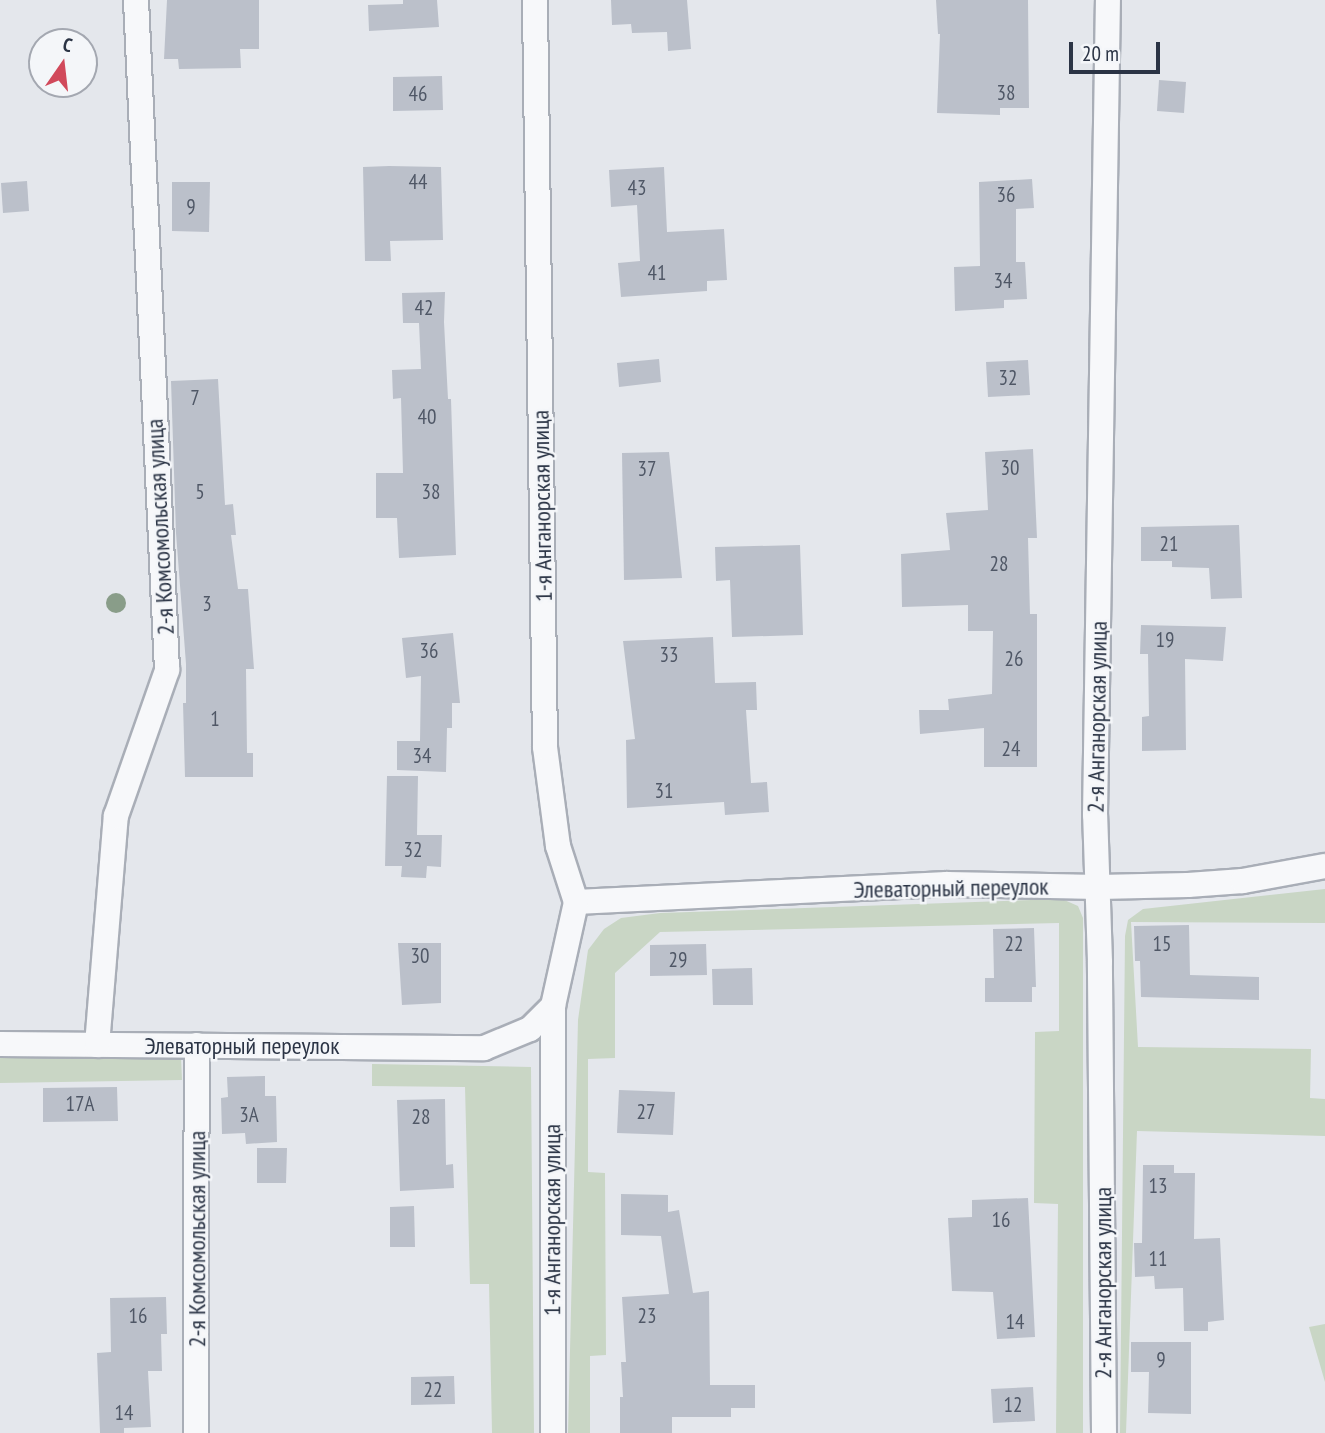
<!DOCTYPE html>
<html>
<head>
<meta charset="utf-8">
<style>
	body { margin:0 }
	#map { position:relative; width:1325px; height:1433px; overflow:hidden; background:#e4e7ec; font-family:"PT Sans Narrow",sans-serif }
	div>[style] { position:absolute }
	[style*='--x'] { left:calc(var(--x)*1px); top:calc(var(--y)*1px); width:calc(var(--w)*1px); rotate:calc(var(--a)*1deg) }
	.green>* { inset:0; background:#c9d6c5 }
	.building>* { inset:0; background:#bbc0ca }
	.roads { filter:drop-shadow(2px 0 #a9aeb7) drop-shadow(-2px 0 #a9aeb7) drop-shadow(0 2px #a9aeb7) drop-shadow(0 -2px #a9aeb7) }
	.minor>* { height:24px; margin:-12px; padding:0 12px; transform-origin:12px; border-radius:12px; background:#f7f8fa }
	.trees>* { width:20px; height:20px; margin:-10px; border-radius:50%; background:#899d89 }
	span { translate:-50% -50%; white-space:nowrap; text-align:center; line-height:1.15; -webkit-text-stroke:5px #f4f6f9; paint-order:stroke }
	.number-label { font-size:21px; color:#4f5766 }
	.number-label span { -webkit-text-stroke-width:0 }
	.street-label { font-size:24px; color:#2b3445 }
	.north { position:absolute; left:28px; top:28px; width:70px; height:70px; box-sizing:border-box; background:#f4f6f9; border:2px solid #a4a8b1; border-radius:50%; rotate:14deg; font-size:19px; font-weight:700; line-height:28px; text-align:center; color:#2b3445 }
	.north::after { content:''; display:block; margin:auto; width:24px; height:32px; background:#d1495b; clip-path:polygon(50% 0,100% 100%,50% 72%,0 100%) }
	.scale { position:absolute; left:1069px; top:42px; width:91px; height:32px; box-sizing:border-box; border:4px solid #2b3445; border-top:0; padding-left:9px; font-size:21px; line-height:24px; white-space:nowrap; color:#2b3445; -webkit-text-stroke:5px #f4f6f9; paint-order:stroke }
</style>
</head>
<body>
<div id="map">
	<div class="green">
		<i style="clip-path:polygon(1325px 889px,1325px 923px,1131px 922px,1138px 1047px,1311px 1049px,1310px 1098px,1325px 1099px,1325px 1136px,1137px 1131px,1126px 1433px,1120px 1433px,1125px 936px,1128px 920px,1143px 909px)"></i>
		<i style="clip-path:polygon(1062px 899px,1078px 906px,1083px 918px,1083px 1433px,1056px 1433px,1058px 1204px,1034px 1203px,1035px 1032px,1059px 1031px,1059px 923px,660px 932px,615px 973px,615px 1058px,588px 1059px,588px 1172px,605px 1173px,606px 1355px,590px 1356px,590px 1433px,568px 1433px,578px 1020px,588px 950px,604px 929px,621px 918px,660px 913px)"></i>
		<i style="clip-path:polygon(0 1056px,181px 1057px,182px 1080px,0 1083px)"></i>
		<i style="clip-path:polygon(372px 1064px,531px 1067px,534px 1433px,492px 1433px,489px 1284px,470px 1284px,465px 1087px,372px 1086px)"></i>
		<i style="clip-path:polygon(1325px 1324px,1325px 1382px,1309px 1327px)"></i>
	</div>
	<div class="building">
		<i style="clip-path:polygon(167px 0,259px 0,259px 49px,240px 49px,241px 68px,179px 69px,178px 59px,164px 59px)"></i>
		<i style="clip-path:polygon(403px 0,437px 0,439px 27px,369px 31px,368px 5px,403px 4px)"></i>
		<i style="clip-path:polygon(611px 0,687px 0,691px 49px,668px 51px,667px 32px,632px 33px,631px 24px,612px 25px)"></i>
		<i style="clip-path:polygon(936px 0,1028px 0,1029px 108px,1000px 108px,1000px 115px,937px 113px,940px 34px,938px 34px)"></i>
		<i style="clip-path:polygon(442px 76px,443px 110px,393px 111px,393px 77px)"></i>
		<i style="clip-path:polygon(1159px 80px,1186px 82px,1184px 113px,1157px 111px)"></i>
		<i style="clip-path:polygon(389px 166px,441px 167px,443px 240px,390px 241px,391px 261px,365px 261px,363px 167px)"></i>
		<i style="clip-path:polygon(664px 167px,667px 232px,724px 229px,727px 280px,707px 281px,707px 291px,621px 297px,618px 263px,640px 261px,637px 205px,611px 207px,609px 170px)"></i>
		<i style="clip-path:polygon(1032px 179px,1034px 208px,1016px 209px,1016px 262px,1025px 262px,1027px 299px,1004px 300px,1004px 308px,955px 311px,954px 267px,980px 266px,979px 182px)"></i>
		<i style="clip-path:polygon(27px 181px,29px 211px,3px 213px,1px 183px)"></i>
		<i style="clip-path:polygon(172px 182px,210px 182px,209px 232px,172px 231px)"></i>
		<i style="clip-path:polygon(445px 292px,444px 322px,448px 399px,451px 399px,456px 555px,399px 558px,397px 518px,376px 518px,376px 473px,403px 473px,401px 398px,393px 399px,392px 370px,421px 369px,419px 323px,403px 323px,402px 293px)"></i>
		<i style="clip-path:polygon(659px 359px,661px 382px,619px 387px,617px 363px)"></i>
		<i style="clip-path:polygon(1028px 360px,1030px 395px,988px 397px,986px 362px)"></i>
		<i style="clip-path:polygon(218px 379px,225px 505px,233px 504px,236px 535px,231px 535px,238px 589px,248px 589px,254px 669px,246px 669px,247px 753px,253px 753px,253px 777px,185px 777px,183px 703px,186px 703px,186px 664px,176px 533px,171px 381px)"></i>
		<i style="clip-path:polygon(1033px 449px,1037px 538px,1028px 538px,1030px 614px,1037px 614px,1037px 767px,984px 767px,984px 728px,920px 734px,919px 710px,949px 710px,948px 699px,992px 694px,993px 631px,968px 631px,968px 605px,902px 607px,901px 554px,950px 550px,946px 513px,988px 510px,985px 452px)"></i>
		<i style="clip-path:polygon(669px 452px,682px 578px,624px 580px,622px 453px)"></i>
		<i style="clip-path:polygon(1239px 525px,1242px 598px,1211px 599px,1209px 568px,1172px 567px,1172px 561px,1141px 561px,1141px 527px)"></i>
		<i style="clip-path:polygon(800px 545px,803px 635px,732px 637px,730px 580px,716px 581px,715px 547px)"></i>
		<i style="clip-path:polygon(1141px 625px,1226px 627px,1223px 661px,1185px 659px,1186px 750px,1142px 751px,1142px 717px,1149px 716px,1148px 654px,1140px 654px)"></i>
		<i style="clip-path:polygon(453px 633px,460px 703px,452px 703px,452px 728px,447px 728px,446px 772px,397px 770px,397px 741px,420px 741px,421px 676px,406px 678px,402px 638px)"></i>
		<i style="clip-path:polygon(713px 637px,715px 683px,756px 682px,757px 710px,746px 710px,751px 783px,767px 782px,769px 812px,725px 815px,724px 802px,627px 808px,626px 740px,635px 739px,623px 641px)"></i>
		<i style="clip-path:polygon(387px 776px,418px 776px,417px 835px,442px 835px,441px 867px,427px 866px,426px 878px,401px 877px,402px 866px,385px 866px)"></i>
		<i style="clip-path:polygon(1189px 925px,1190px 975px,1259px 977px,1259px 1000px,1141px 997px,1140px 961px,1135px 961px,1134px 926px)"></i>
		<i style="clip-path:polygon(1034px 928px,1036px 987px,1032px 987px,1032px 1002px,985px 1002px,985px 978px,994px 978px,993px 929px)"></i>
		<i style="clip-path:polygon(398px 943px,441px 943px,441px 1003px,402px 1005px)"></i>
		<i style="clip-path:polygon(706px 944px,707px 975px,650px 976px,650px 945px)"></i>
		<i style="clip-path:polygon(752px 968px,753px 1005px,713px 1005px,712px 969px)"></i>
		<i style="clip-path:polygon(265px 1076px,265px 1096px,276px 1096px,277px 1142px,246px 1144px,245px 1133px,222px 1134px,221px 1098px,228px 1097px,227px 1077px)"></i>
		<i style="clip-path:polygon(117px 1087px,118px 1121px,43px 1122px,43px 1088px)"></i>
		<i style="clip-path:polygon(619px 1090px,675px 1092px,673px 1135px,617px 1133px)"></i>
		<i style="clip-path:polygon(445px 1099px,446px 1165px,453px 1164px,454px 1188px,400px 1191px,397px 1100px)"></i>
		<i style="clip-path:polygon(257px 1148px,287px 1148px,286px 1183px,257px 1183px)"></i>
		<i style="clip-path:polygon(1143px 1165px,1174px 1165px,1174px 1173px,1195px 1173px,1194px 1239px,1220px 1238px,1224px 1320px,1208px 1322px,1208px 1331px,1184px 1331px,1183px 1288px,1155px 1289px,1154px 1276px,1135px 1277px,1134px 1243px,1142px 1243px)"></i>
		<i style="clip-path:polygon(621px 1194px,668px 1195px,668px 1212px,679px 1210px,693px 1293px,709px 1291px,710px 1385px,755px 1385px,755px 1408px,731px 1408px,731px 1417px,672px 1417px,672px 1433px,620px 1433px,620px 1397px,623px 1397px,621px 1362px,626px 1362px,622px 1297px,669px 1294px,661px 1236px,621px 1235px)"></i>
		<i style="clip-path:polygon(1028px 1198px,1035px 1337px,997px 1339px,993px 1292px,952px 1291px,948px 1218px,972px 1217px,972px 1200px)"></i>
		<i style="clip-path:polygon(414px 1206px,415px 1247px,390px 1247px,390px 1207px)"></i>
		<i style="clip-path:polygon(166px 1297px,167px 1334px,161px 1334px,162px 1371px,148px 1371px,151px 1427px,124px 1428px,124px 1433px,100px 1433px,97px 1353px,111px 1352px,110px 1298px)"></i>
		<i style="clip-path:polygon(1131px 1342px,1191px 1342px,1191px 1414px,1148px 1413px,1149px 1372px,1131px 1372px)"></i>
		<i style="clip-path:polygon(454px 1376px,455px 1404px,411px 1405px,411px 1377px)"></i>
		<i style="clip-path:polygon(1033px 1387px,1035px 1421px,993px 1423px,991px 1389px)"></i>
	</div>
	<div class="roads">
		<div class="minor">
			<i style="--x:576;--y:902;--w:371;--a:-2.8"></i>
			<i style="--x:947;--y:884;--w:152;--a:1.1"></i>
			<i style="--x:1099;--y:887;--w:89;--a:-1.3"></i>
			<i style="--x:1188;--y:885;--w:55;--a:-4.2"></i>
			<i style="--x:1243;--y:881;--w:83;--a:-10.4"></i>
			<i style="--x:0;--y:1044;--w:484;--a:0.5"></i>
			<i style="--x:484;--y:1048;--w:50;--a:-22.4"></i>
			<i style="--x:530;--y:1029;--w:33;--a:-45"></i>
			<i style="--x:553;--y:1006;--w:107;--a:-77.5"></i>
			<i style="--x:576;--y:902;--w:59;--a:-107.8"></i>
			<i style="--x:558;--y:846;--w:100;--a:-97.5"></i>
			<i style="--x:545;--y:747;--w:747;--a:-90.77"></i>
			<i style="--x:97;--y:1045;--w:230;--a:-85.3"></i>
			<i style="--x:116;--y:816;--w:155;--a:-70.7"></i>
			<i style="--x:167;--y:670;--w:671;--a:-92.65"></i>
			<i style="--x:196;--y:1433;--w:388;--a:-89.9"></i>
			<i style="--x:553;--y:1433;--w:427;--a:-90"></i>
			<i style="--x:1104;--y:1433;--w:471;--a:-90.5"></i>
			<i style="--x:1100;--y:962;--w:147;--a:-91.9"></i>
			<i style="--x:1095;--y:815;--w:815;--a:-89.09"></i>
		</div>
	</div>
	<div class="trees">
		<i style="left:116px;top:603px"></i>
	</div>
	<div class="number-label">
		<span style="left:1006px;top:93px">38</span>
		<span style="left:418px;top:94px">46</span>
		<span style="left:418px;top:182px">44</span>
		<span style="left:637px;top:188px">43</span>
		<span style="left:1006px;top:195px">36</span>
		<span style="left:191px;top:207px">9</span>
		<span style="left:657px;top:273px">41</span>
		<span style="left:1003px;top:281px">34</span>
		<span style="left:424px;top:308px">42</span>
		<span style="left:1008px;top:378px">32</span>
		<span style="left:195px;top:398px">7</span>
		<span style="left:427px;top:417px">40</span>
		<span style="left:1010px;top:468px">30</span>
		<span style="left:647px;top:469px">37</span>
		<span style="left:200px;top:492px">5</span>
		<span style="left:431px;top:492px">38</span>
		<span style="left:1169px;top:544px">21</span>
		<span style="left:999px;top:564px">28</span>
		<span style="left:207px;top:604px">3</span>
		<span style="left:1165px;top:640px">19</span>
		<span style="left:429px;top:651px">36</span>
		<span style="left:669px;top:655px">33</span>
		<span style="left:1014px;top:659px">26</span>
		<span style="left:215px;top:719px">1</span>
		<span style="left:1011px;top:749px">24</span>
		<span style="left:422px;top:756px">34</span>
		<span style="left:664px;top:791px">31</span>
		<span style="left:413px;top:850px">32</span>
		<span style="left:1014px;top:944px">22</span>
		<span style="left:1162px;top:944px">15</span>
		<span style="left:420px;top:956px">30</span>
		<span style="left:678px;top:960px">29</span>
		<span style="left:80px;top:1104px">17А</span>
		<span style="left:646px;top:1112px">27</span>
		<span style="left:249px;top:1115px">3А</span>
		<span style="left:421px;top:1117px">28</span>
		<span style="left:1158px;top:1186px">13</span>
		<span style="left:1001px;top:1220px">16</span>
		<span style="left:1158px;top:1259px">11</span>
		<span style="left:138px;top:1316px">16</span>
		<span style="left:647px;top:1316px">23</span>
		<span style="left:1015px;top:1322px">14</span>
		<span style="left:1161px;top:1360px">9</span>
		<span style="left:433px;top:1390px">22</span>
		<span style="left:1013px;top:1405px">12</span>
		<span style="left:124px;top:1413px">14</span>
	</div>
	<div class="street-label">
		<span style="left:542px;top:506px;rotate:-91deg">1-я Анганорская улица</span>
		<span style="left:160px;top:527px;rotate:-93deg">2-я Комсомольская улица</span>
		<span style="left:1097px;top:717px;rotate:-89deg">2-я Анганорская улица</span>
		<span style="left:951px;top:888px;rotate:-1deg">Элеваторный переулок</span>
		<span style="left:242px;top:1046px">Элеваторный переулок</span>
		<span style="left:552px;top:1220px;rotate:-90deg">1-я Анганорская улица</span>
		<span style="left:197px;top:1239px;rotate:-90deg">2-я Комсомольская улица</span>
		<span style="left:1103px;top:1283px;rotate:-90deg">2-я Анганорская улица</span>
	</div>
	<div class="north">С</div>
	<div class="scale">20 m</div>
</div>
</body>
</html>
